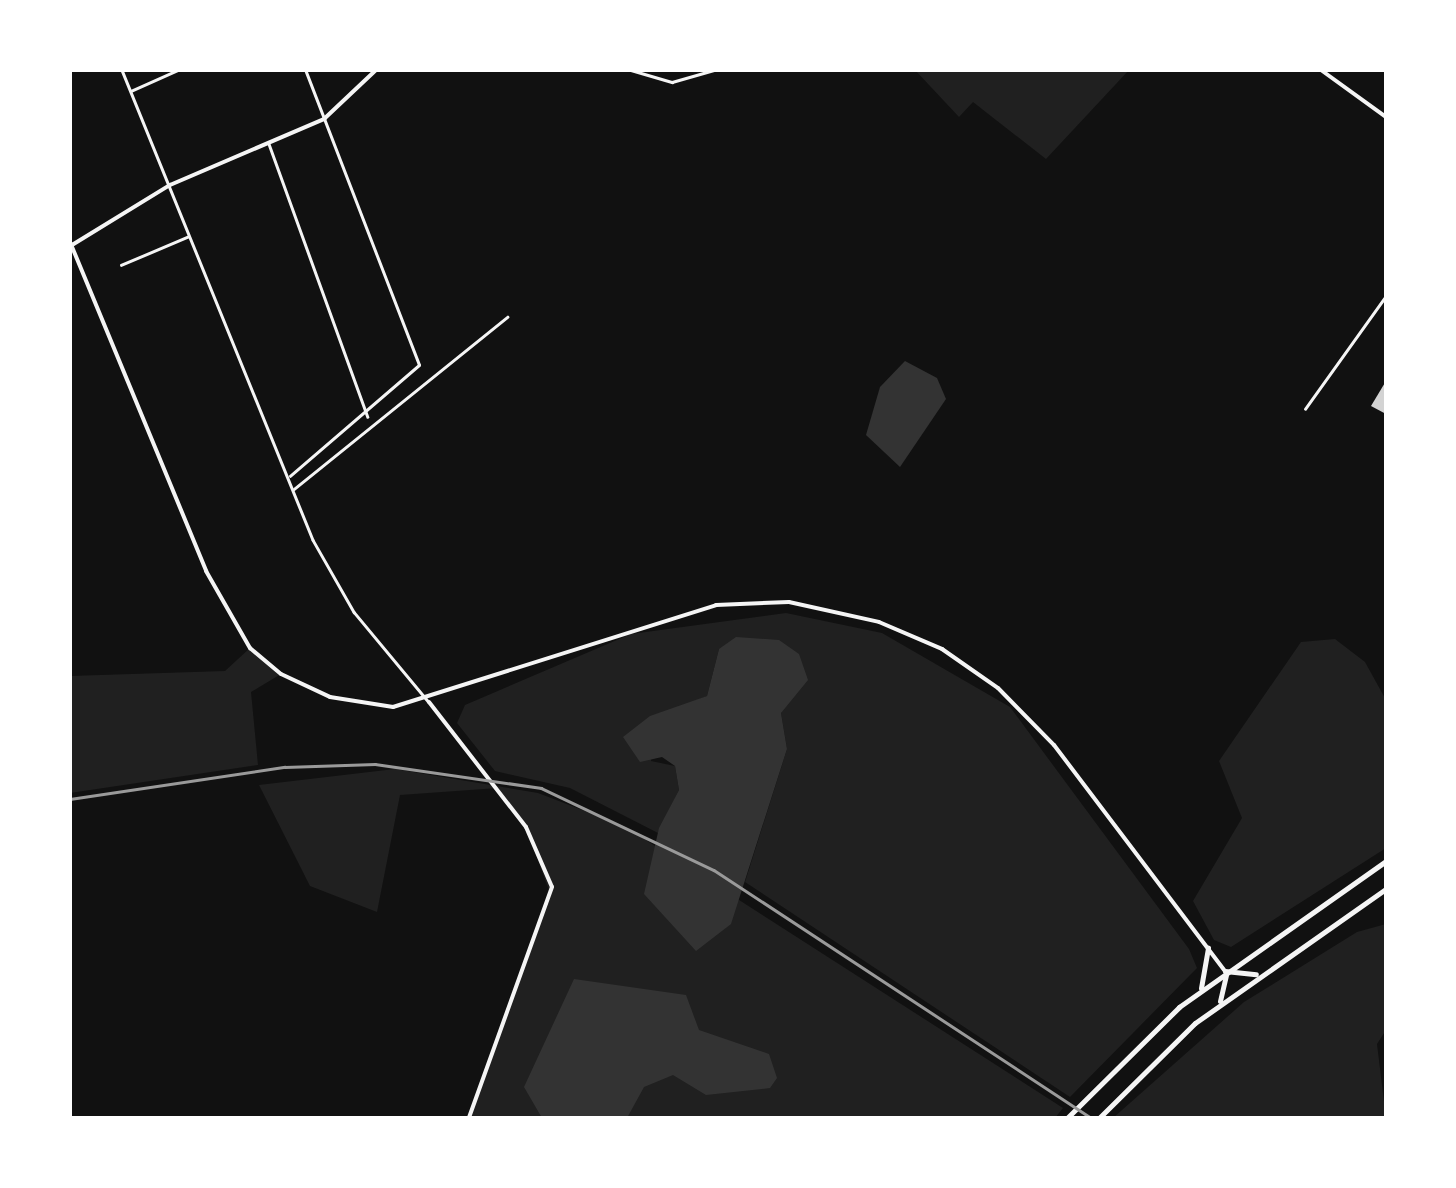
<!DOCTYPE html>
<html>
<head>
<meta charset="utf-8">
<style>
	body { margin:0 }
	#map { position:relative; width:1456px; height:1188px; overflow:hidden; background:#111; font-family:"Alegreya Sans",sans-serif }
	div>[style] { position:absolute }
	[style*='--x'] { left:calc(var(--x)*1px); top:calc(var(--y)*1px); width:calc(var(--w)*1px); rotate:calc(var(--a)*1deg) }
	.green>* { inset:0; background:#202020 }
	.water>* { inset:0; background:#333 }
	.building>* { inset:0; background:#d3d3d3 }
	.minor>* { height:2.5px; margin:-1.25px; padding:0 1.25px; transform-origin:1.25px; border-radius:1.25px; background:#f5f5f5 }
	.tertiary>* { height:4px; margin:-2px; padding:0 2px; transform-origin:2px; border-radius:2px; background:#f5f5f5 }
	.secondary>* { height:4px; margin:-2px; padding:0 2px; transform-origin:2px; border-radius:2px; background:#f5f5f5 }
	.trunk>* { height:5px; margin:-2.5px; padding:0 2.5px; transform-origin:2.5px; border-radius:2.5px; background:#f5f5f5 }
	.rail>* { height:2.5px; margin:-1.25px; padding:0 1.25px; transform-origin:1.25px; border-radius:1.25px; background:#9a9a9a }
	span { translate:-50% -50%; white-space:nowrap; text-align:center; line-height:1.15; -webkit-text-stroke:8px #fff; paint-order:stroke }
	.frame { position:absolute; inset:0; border:72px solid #fff; pointer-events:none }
</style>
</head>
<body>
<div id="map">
	<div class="green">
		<i style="clip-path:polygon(915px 70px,1129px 70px,1046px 159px,973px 102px,959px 117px)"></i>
		<i style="clip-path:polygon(786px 613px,882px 633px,1010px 707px,1189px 949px,1197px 968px,1070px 1097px,745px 882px,787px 749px,781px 713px,789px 694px,719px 649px,707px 696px,658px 717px,651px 761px,675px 766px,679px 790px,658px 833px,570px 788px,495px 771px,457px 723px,465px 705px,631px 634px)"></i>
		<i style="clip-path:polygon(1335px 639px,1365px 662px,1386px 700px,1386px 848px,1231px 947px,1214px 940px,1193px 901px,1242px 818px,1219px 761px,1301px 642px)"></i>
		<i style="clip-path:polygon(250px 648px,281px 674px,251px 692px,258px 765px,70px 793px,70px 676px,225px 671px)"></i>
		<i style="clip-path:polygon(395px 769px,538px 793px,624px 826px,1063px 1108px,1055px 1118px,469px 1118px,551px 896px,526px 827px,498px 788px,400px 795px,377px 912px,310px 886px,259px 785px)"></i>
		<i style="clip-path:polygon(1386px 924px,1386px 1030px,1377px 1044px,1386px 1118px,1113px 1118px,1244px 1002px,1357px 932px)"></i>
	</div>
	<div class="water">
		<i style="clip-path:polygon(905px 361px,937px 378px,946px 399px,900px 467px,866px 435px,880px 387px)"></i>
		<i style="clip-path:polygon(736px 637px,779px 640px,799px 654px,808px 680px,781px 713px,787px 749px,731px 924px,696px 951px,644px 894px,659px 828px,679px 790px,675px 766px,662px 757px,640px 762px,623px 737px,650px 716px,707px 696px,719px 649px)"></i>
		<i style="clip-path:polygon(574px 979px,686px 995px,699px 1030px,769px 1054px,777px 1078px,770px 1088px,706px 1095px,673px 1075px,644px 1087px,627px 1118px,542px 1118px,524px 1087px)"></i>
	</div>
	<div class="building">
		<i style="clip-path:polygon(1386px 381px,1386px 414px,1371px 406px)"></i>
	</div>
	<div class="minor">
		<i style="--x:122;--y:70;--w:507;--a:67.88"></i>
		<i style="--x:313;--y:540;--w:83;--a:60.3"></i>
		<i style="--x:354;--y:612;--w:116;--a:50.3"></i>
		<i style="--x:631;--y:70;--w:43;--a:16.3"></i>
		<i style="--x:672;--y:82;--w:44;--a:-15.9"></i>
		<i style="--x:131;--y:91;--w:51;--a:-24.1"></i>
		<i style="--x:269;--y:144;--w:290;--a:70.1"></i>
		<i style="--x:121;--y:265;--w:72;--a:-23"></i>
		<i style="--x:1305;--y:409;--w:139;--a:-54.4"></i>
		<i style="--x:290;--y:476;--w:170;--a:-40.7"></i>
		<i style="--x:419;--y:365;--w:316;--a:-111.1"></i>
		<i style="--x:294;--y:489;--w:274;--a:-38.9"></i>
	</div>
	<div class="tertiary">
		<i style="--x:1321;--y:70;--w:80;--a:35.9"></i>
		<i style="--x:72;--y:245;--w:115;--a:-31.5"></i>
		<i style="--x:170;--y:185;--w:168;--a:-23.2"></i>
		<i style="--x:324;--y:119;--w:71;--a:-43.3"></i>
		<i style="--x:429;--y:702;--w:158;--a:52.2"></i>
		<i style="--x:526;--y:827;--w:65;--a:66.6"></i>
		<i style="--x:552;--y:887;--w:245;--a:109.8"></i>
	</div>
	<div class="secondary">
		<i style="--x:70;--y:242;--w:356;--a:67.5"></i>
		<i style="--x:206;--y:571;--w:89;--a:60.3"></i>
		<i style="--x:250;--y:648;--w:40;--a:40"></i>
		<i style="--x:281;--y:674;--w:54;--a:25.1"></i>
		<i style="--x:330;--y:697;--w:64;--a:9"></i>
		<i style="--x:393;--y:707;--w:339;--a:-17.5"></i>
		<i style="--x:716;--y:605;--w:73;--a:-2.4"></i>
		<i style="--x:789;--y:602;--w:92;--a:12.5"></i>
		<i style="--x:879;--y:622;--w:69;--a:23.2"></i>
		<i style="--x:942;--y:649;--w:68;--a:34.9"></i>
		<i style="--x:998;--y:688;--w:80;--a:45.5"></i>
		<i style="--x:1054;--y:745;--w:283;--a:52.9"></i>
	</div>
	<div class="trunk">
		<i style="--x:1225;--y:971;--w:31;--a:6"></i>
		<i style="--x:1201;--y:988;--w:41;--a:-80.1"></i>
		<i style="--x:1220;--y:1001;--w:28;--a:-77"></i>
		<i style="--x:1067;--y:1118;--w:158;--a:-44.7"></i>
		<i style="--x:1179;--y:1007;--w:253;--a:-35.2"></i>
		<i style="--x:1099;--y:1118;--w:135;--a:-44.7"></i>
		<i style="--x:1195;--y:1023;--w:233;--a:-35.1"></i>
	</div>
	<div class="rail">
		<i style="--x:70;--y:799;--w:217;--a:-8.5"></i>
		<i style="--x:285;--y:767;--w:90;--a:-1.9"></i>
		<i style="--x:375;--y:764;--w:168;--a:8.2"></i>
		<i style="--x:541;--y:788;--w:191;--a:25.4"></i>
		<i style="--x:714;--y:870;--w:452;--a:33.3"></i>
	</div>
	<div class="frame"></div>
</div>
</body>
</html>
